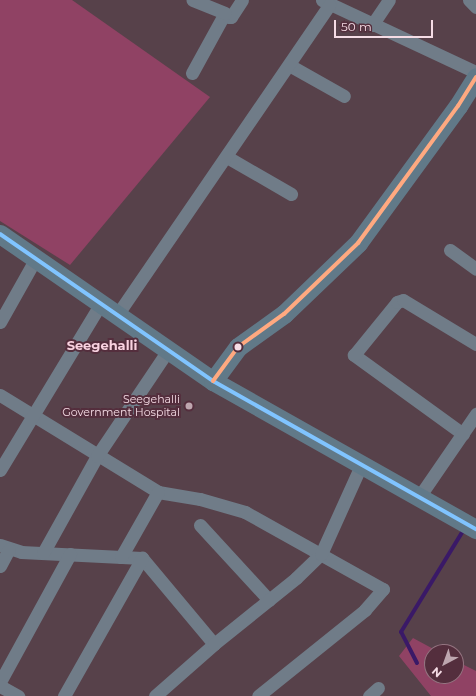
<!DOCTYPE html>
<html>
<head>
<meta charset="utf-8">
<style>
	body { margin:0 }
	#map { position:relative; width:476px; height:696px; overflow:hidden; background:#57414a; font-family:Montserrat,sans-serif }
	div>[style] { position:absolute }
	[style*='--x'] { left:calc(var(--x)*1px); top:calc(var(--y)*1px); width:calc(var(--w)*1px); rotate:calc(var(--a)*1deg) }
	.green>* { inset:0; background:#904264 }
	.stream>* { height:4px; margin:-2px; padding:0 2px; transform-origin:2px; border-radius:2px; background:#3a1967 }
	.street>* { height:13px; margin:-6.5px; padding:0 6.5px; transform-origin:6.5px; border-radius:6.5px; background:#707c88 }
	.secondary>* { height:19px; margin:-9.5px; padding:0 9.5px; transform-origin:9.5px; border-radius:9.5px; background:#617988 }
	.bus-1>* { height:4px; margin:-2px; padding:0 2px; transform-origin:2px; border-radius:2px; background:#80c4ff }
	.bus-2>* { height:4px; margin:-2px; padding:0 2px; transform-origin:2px; border-radius:2px; background:#ffa980 }
	.dots>* { width:11px; height:11px; translate:-50% -50%; box-sizing:border-box; border:2px solid #542e3d; border-radius:50% }
	span { translate:-50% -50%; white-space:nowrap; text-align:center; line-height:1.15; -webkit-text-stroke:4px #542e3d; paint-order:stroke }
	.poi-label { font-size:11px; color:#f5dce5 }
	.right { translate:-100% -50%; text-align:right }
	.quarter-label { font-size:13px; color:#f9d2e0; font-weight:700 }
	.north { position:absolute; left:424px; top:644px; width:40px; height:40px; box-sizing:border-box; background:#542e3d; border:1px solid #947480; border-radius:50%; rotate:221deg; font-size:11px; font-weight:700; line-height:16px; text-align:center; color:#f5dce5 }
	.north::after { content:''; display:block; margin:auto; width:14px; height:18px; background:#bea6af; clip-path:polygon(50% 0,100% 100%,50% 72%,0 100%) }
	.scale { position:absolute; left:334px; top:20px; width:99px; height:18px; box-sizing:border-box; border:2px solid #f5dce5; border-top:0; padding-left:5px; font-size:12px; line-height:14px; white-space:nowrap; color:#f5dce5; -webkit-text-stroke:3px #542e3d; paint-order:stroke }
</style>
</head>
<body>
<div id="map">
	<div class="green">
		<i style="clip-path:polygon(0 0,72px 0,210px 97px,70px 265px,0 221px)"></i>
		<i style="clip-path:polygon(413px 638px,439px 652px,432px 652px,432px 676px,456px 676px,456px 661px,476px 671px,476px 696px,431px 696px,399px 656px)"></i>
	</div>
	<div class="stream">
		<i style="--x:417;--y:663;--w:35;--a:-117"></i>
		<i style="--x:401;--y:632;--w:121;--a:-58.5"></i>
	</div>
	<div class="street">
		<i style="--x:322;--y:0;--w:170;--a:25.1"></i>
		<i style="--x:469;--y:0;--w:10;--a:45"></i>
		<i style="--x:228;--y:17;--w:3;--a:0"></i>
		<i style="--x:231;--y:17;--w:20;--a:-57"></i>
		<i style="--x:372;--y:25;--w:30;--a:-56"></i>
		<i style="--x:289;--y:65;--w:63;--a:29.4"></i>
		<i style="--x:192;--y:73;--w:68;--a:-61.2"></i>
		<i style="--x:225;--y:13;--w:35;--a:-158"></i>
		<i style="--x:227;--y:157;--w:74;--a:30"></i>
		<i style="--x:450;--y:250;--w:32;--a:36"></i>
		<i style="--x:117;--y:315;--w:376;--a:-55.6"></i>
		<i style="--x:0;--y:322;--w:73;--a:-60.6"></i>
		<i style="--x:0;--y:395;--w:185;--a:31.5"></i>
		<i style="--x:158;--y:492;--w:43;--a:9.5"></i>
		<i style="--x:200;--y:499;--w:47;--a:16.1"></i>
		<i style="--x:245;--y:512;--w:158;--a:29.2"></i>
		<i style="--x:383;--y:589;--w:28;--a:131"></i>
		<i style="--x:365;--y:610;--w:137;--a:141.2"></i>
		<i style="--x:463;--y:434;--w:135;--a:-144.1"></i>
		<i style="--x:354;--y:355;--w:68;--a:-50.9"></i>
		<i style="--x:397;--y:302;--w:6;--a:-18"></i>
		<i style="--x:403;--y:300;--w:85;--a:31.1"></i>
		<i style="--x:0;--y:470;--w:195;--a:-58.8"></i>
		<i style="--x:419;--y:497;--w:101;--a:-55.5"></i>
		<i style="--x:200;--y:525;--w:102;--a:47.4"></i>
		<i style="--x:0;--y:545;--w:22;--a:18"></i>
		<i style="--x:21;--y:552;--w:121;--a:2.8"></i>
		<i style="--x:142;--y:558;--w:112;--a:50.1"></i>
		<i style="--x:43;--y:553;--w:111;--a:-60.9"></i>
		<i style="--x:97;--y:456;--w:125;--a:-56.1"></i>
		<i style="--x:121;--y:557;--w:75;--a:-60.4"></i>
		<i style="--x:0;--y:566;--w:19;--a:-62"></i>
		<i style="--x:0;--y:682;--w:146;--a:-61.3"></i>
		<i style="--x:0;--y:686;--w:21;--a:29"></i>
		<i style="--x:64;--y:696;--w:159;--a:-60.5"></i>
		<i style="--x:155;--y:696;--w:79;--a:-41.4"></i>
		<i style="--x:214;--y:644;--w:105;--a:-38.8"></i>
		<i style="--x:296;--y:578;--w:35;--a:-44"></i>
		<i style="--x:321;--y:554;--w:100;--a:-65.7"></i>
		<i style="--x:369;--y:696;--w:12;--a:-42"></i>
	</div>
	<div class="secondary">
		<i style="--x:0;--y:234;--w:259;--a:34.6"></i>
		<i style="--x:213;--y:381;--w:302;--a:29.4"></i>
		<i style="--x:213;--y:381;--w:42;--a:-53.7"></i>
		<i style="--x:238;--y:347;--w:57;--a:-35.7"></i>
		<i style="--x:284;--y:314;--w:103;--a:-43.8"></i>
		<i style="--x:358;--y:243;--w:170;--a:-53.9"></i>
		<i style="--x:458;--y:106;--w:34;--a:-58"></i>
	</div>
	<div class="bus-1">
		<i style="--x:0;--y:234;--w:259;--a:34.6"></i>
		<i style="--x:213;--y:381;--w:302;--a:29.4"></i>
	</div>
	<div class="bus-2">
		<i style="--x:213;--y:381;--w:42;--a:-53.7"></i>
		<i style="--x:238;--y:347;--w:57;--a:-35.7"></i>
		<i style="--x:284;--y:314;--w:103;--a:-43.8"></i>
		<i style="--x:358;--y:243;--w:170;--a:-53.9"></i>
		<i style="--x:458;--y:106;--w:34;--a:-58"></i>
	</div>
	<div class="dots">
		<i style="left:238px;top:347px;background:#f5dce5"></i>
		<i style="left:189px;top:406px;background:#bea6af"></i>
	</div>
	<div class="poi-label">
		<span class="right" style="left:180px;top:406px">Seegehalli<br>Government Hospital</span>
	</div>
	<div class="quarter-label">
		<span style="left:102px;top:345px">Seegehalli</span>
	</div>
	<div class="north">N</div>
	<div class="scale">50 m</div>
</div>
</body>
</html>
